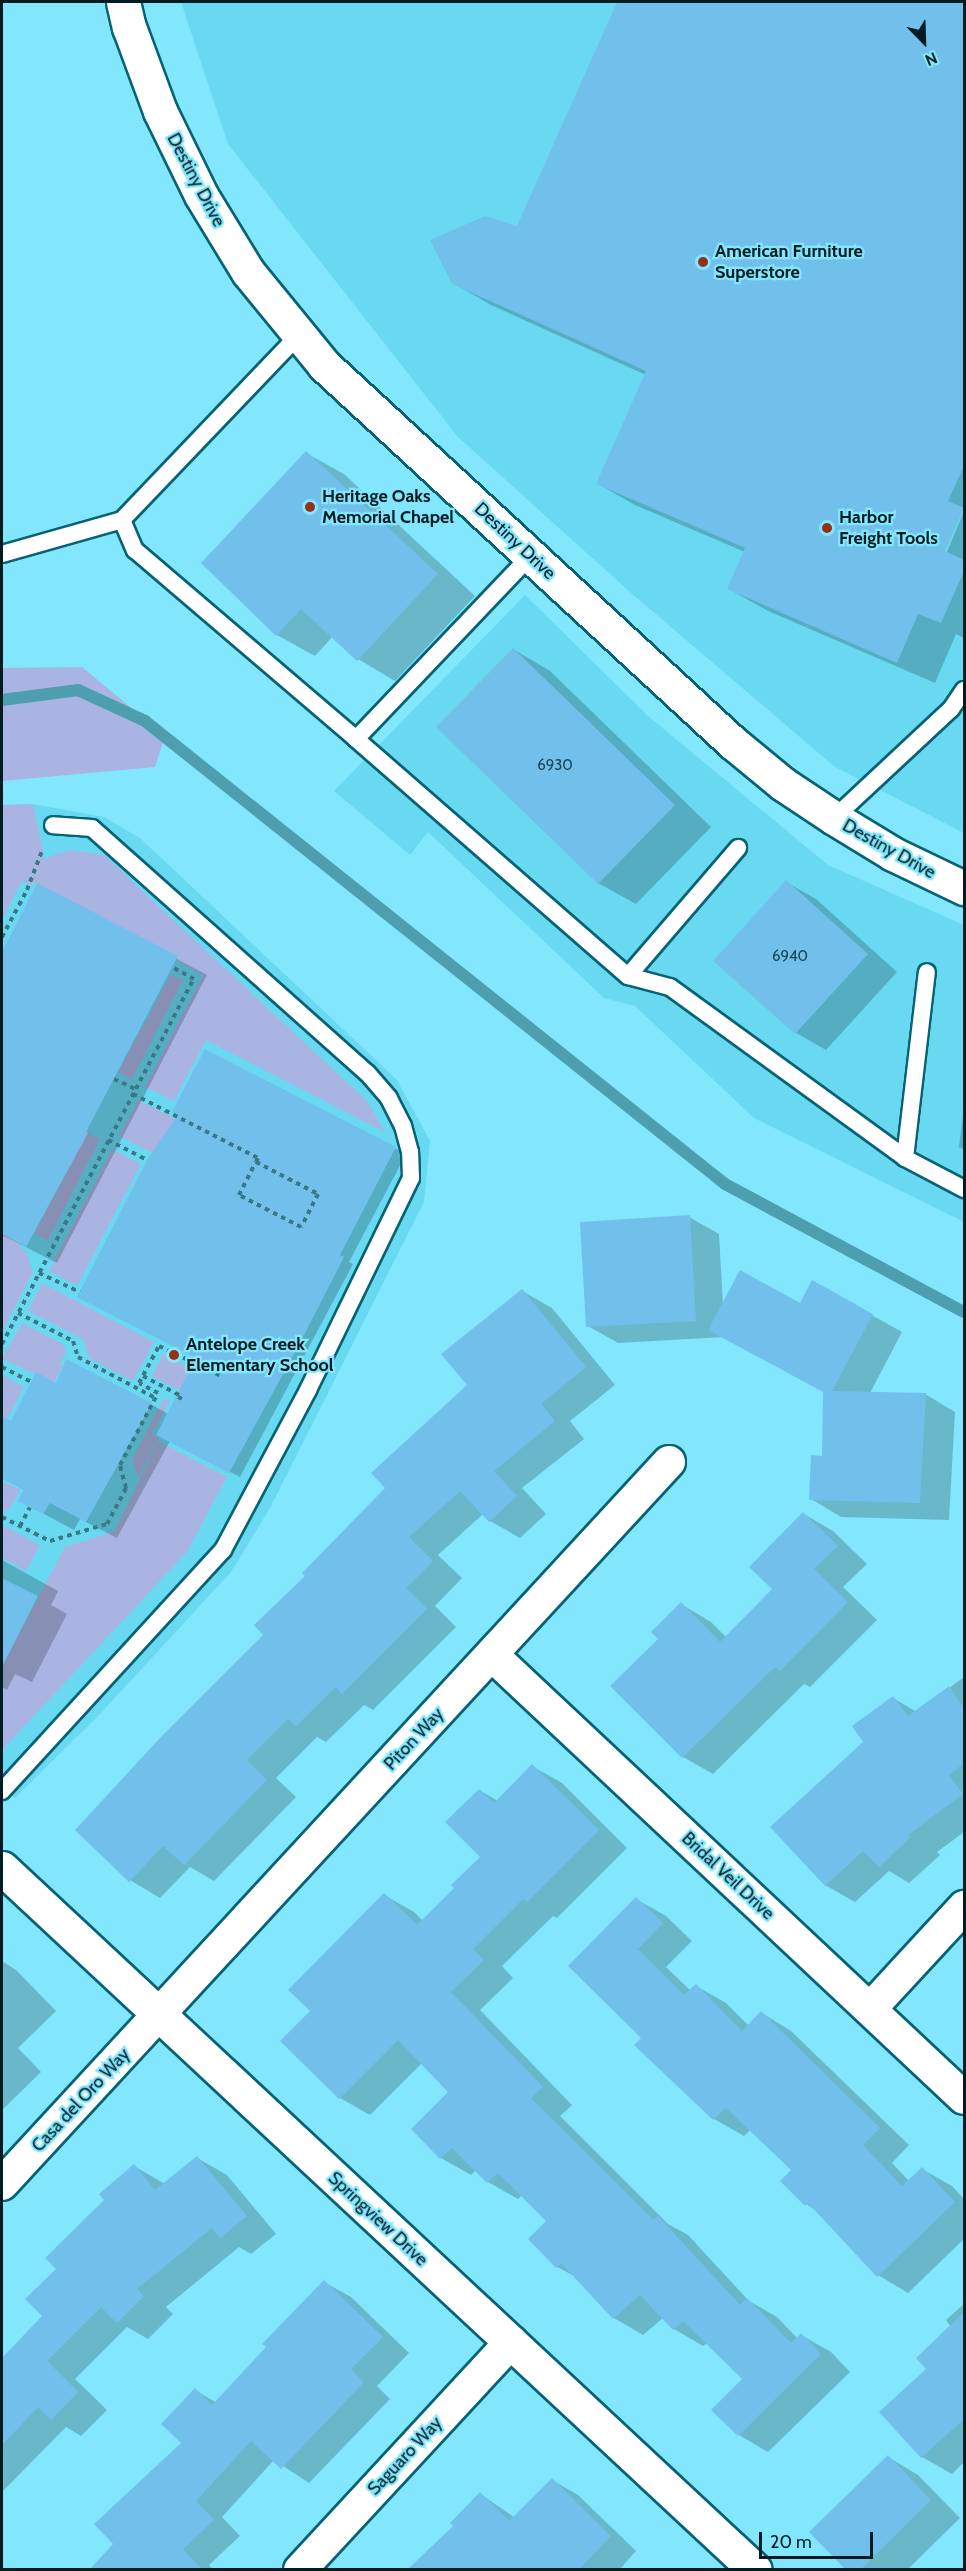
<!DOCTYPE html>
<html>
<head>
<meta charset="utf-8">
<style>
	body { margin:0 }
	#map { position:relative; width:966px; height:2571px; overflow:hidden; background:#82e6fd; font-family:Cabin,sans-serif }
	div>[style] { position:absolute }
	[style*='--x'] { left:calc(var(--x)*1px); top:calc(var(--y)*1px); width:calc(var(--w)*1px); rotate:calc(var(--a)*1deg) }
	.built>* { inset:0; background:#69d9f2 }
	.green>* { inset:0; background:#a9b4e2 }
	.shadow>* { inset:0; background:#0003 }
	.stream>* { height:12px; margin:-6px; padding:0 6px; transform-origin:6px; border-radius:6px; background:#4d9fb0 }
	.building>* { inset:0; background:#71c0eb }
	.path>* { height:4px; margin-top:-2px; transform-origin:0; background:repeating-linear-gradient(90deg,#3b7885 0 4.5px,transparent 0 9px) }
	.roads { filter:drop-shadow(2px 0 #076373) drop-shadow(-2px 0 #076373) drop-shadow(0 2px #076373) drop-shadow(0 -2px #076373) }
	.service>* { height:16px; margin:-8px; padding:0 8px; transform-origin:8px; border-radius:8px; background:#fff }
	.minor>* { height:32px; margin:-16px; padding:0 16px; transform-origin:16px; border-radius:16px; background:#fff }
	.tertiary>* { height:33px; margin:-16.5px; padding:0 16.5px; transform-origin:16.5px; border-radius:16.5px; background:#fff }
	.dots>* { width:16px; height:16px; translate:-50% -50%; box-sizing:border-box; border:3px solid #82e6fd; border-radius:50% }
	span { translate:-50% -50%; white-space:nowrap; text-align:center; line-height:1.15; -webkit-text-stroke:4.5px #82e6fd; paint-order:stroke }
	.number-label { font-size:15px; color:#1c4554 }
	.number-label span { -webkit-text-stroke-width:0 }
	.street-label { font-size:18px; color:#001c22 }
	.poi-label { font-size:18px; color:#001c22; font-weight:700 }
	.left { translate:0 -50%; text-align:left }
	.frame { position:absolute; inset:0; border:3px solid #001c22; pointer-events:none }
	.north { position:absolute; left:894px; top:12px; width:60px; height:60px; -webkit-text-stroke:4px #82e6fd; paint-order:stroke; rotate:157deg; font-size:16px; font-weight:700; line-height:24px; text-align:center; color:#001c22 }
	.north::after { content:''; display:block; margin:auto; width:21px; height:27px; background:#001c22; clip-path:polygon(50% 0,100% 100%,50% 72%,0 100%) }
	.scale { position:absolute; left:759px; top:2532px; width:114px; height:27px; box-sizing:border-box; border:3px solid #001c22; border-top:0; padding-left:8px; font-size:18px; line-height:21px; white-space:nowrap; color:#001c22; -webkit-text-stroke:4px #82e6fd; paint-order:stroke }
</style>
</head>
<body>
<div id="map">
	<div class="built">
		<i style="clip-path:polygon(181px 2px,964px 2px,964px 833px,835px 767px,630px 592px,458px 437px,228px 144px)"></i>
		<i style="clip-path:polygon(525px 595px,648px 716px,828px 865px,964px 925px,964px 1222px,754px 1118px,635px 1006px,604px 998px,428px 832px,410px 855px,334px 791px)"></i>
		<i style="clip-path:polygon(33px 804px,104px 817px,140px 838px,397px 1080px,430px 1141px,424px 1202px,270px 1508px,231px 1572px,101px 1713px,15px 1798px,2px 1790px,2px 805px)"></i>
	</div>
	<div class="green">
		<i style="clip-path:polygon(82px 667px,165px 736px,155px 767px,2px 781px,2px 668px)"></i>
		<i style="clip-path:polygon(33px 804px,45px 861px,52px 855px,72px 850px,104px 855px,367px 1101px,385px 1132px,206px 1040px,174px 1101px,145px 1087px,203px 975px,176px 960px,177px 956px,34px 882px,32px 886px,22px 881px,2px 920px,2px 805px)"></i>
		<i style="clip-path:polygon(171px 974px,183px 980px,132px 1079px,118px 1072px)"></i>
		<i style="clip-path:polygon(138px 1100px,249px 1156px,230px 1193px,119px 1136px)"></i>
		<i style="clip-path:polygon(86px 1132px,100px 1139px,48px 1240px,34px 1234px)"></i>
		<i style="clip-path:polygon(112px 1149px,141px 1164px,77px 1286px,49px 1271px)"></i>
		<i style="clip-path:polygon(2px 1234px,21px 1244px,19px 1247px,26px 1251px,33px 1272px,2px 1332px)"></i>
		<i style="clip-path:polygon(42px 1283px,154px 1342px,133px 1381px,89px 1358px,83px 1339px,28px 1311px)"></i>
		<i style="clip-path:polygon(22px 1323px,64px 1345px,66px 1352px,60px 1364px,63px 1366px,54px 1382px,2px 1359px)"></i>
		<i style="clip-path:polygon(163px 1354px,215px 1381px,186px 1394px,152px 1376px)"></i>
		<i style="clip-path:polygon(2px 1375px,24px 1387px,7px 1419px,2px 1416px)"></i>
		<i style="clip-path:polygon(164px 1398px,170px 1401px,152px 1434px,159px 1438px,138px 1478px,132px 1460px)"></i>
		<i style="clip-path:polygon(158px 1441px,227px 1477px,187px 1552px,2px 1750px,2px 1666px,65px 1547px,115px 1531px)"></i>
		<i style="clip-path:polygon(2px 1481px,20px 1490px,8px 1512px,2px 1509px)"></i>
		<i style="clip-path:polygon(2px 1525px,40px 1545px,26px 1571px,2px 1558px)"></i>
	</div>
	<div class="shadow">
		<i style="clip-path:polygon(619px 2px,964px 2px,964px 508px,941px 557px,944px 559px,964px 511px,964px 638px,956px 634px,935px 683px,766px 610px,729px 589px,745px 552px,635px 505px,598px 484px,646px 375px,491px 305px,453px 283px,518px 228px)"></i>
		<i style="clip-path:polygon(306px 453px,344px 474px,475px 596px,395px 681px,358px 659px,333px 636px,315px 656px,277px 635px,203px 563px)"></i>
		<i style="clip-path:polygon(513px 649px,550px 671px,711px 827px,636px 904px,598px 883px)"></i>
		<i style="clip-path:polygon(786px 882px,816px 899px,897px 972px,826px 1050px,796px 1033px,715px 961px)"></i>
		<i style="clip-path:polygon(38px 885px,207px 975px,57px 1263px,2px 1235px,2px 955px)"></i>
		<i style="clip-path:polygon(206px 1051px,406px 1154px,349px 1262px,353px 1264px,240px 1477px,170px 1441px,117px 1538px,80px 1519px,74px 1530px,20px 1501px,25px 1490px,2px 1478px,2px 1417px,12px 1423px,56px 1385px,151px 1404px,168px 1414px,198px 1358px,180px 1115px)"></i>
		<i style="clip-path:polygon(964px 1107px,964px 1150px,959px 1147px)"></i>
		<i style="clip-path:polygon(689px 1217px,719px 1234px,723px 1305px,800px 1305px,812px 1282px,902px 1332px,870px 1393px,925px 1394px,955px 1412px,949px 1520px,841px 1517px,811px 1499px,824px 1458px,825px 1392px,724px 1337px,618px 1343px,588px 1326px)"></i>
		<i style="clip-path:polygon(522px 1291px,552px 1308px,615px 1385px,570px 1421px,584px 1439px,522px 1488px,546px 1514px,520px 1538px,490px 1521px,483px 1514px,438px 1555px,462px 1578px,435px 1606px,456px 1627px,373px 1710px,364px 1705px,326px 1742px,317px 1737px,276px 1778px,296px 1797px,214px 1881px,190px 1867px,160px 1898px,130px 1880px,266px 1635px,307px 1576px,387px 1488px,469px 1386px)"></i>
		<i style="clip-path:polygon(804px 1514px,833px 1531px,867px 1564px,843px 1587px,877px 1620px,810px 1687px,804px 1684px,713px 1774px,683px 1757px,660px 1639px,681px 1604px,711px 1622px,727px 1638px,774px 1589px)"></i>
		<i style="clip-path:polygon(2px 1560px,58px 1591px,51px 1605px,67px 1614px,32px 1682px,15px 1674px,7px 1690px,2px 1687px)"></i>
		<i style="clip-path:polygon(964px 1677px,964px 1832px,937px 1852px,940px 1855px,909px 1883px,889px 1871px,855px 1902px,825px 1885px,865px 1742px,893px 1698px,917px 1712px)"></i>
		<i style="clip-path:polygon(532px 1766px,562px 1783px,627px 1848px,557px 1918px,553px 1916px,502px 1966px,513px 1978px,480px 2010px,572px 2105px,560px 2116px,668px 2224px,688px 2235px,749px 2301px,777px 2317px,798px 2339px,801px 2335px,831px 2352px,850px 2372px,768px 2452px,739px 2435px,744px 2379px,707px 2343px,703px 2346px,674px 2329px,663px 2318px,643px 2335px,614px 2318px,578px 2278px,557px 2267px,548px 2221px,522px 2195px,518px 2199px,488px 2182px,476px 2170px,471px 2175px,441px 2158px,450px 2092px,422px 2063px,370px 2115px,340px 2098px,282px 2041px,312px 2011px,384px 1895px,414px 1912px,423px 1921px,456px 1888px,482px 1857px,479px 1790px,498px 1801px)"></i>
		<i style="clip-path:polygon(636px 1899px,666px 1916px,692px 1941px,666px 1967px,691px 1991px,696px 1986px,726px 2003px,749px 2026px,762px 2013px,791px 2031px,909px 2145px,892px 2163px,909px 2181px,922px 2169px,952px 2186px,964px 2199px,964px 2239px,908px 2293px,878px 2275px,817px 2211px,806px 2204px,793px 2170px,751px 2129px,744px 2136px,714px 2119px,636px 2045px,643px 2038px,570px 1966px)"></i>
		<i style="clip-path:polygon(2px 1961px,16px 1970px,56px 2011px,18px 2048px,41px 2072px,2px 2110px)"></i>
		<i style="clip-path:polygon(197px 2158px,227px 2175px,276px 2234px,251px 2254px,239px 2247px,166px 2307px,173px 2314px,148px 2339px,127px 2327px,75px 2379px,107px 2410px,81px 2436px,66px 2427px,2px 2492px,2px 2360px,44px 2316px,58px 2269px,106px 2200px,134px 2166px,165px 2184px)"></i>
		<i style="clip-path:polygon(324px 2282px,351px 2297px,409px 2353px,377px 2386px,390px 2399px,309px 2483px,274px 2460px,222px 2517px,240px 2536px,209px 2565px,213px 2570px,91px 2570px,115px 2544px,184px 2443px,195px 2390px,217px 2403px)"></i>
		<i style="clip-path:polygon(964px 2304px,964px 2462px,952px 2474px,922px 2457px,928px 2369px,951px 2327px,946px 2320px)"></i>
		<i style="clip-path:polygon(888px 2457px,918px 2475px,960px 2518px,907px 2570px,848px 2570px)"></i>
		<i style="clip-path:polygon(552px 2480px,578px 2495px,636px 2551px,619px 2570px,410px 2570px,455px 2526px,480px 2494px,514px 2517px)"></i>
	</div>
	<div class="stream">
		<i style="--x:2;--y:700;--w:77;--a:-7.5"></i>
		<i style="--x:78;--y:690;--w:74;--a:24.8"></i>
		<i style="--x:145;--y:721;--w:742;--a:38.6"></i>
		<i style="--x:725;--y:1184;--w:271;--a:28.2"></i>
	</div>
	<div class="building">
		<i style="clip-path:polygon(617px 2px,964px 2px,964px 466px,948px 501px,964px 508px,945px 551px,964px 560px,964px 571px,941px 623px,918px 614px,897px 663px,727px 589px,745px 548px,596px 484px,646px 371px,452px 284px,430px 240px,485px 216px,517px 226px)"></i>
		<i style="clip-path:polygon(306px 451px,438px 574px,357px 661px,301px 609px,276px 636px,201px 563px)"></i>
		<i style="clip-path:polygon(513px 648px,675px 805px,598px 884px,436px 727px)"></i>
		<i style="clip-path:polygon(786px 880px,868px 954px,795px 1034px,713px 961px)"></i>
		<i style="clip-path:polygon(37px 883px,178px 956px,86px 1132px,88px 1133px,26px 1247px,2px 1234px,2px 952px)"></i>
		<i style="clip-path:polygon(205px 1049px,396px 1147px,340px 1255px,344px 1257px,299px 1345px,229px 1473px,156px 1435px,196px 1358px,77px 1297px,147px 1160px,178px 1115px,172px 1112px)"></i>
		<i style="clip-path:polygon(690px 1215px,696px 1321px,586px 1327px,580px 1222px)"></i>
		<i style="clip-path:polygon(740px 1270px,800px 1303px,812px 1280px,873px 1314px,832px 1391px,926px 1393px,920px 1503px,809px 1500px,811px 1455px,822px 1456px,823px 1392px,708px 1330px)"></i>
		<i style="clip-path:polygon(522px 1289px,586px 1367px,541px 1404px,555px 1421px,494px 1471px,517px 1496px,489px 1522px,460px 1491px,409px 1537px,433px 1561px,406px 1588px,427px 1609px,342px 1694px,336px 1687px,296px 1726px,288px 1719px,247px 1760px,267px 1780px,184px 1865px,163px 1846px,129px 1882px,75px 1830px,159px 1739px,263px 1635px,254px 1625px,305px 1576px,302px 1573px,385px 1488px,371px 1473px,467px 1385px,441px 1354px)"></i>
		<i style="clip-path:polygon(66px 1359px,152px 1403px,86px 1522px,50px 1503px,43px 1514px,18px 1501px,24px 1489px,2px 1478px,2px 1416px,11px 1421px,36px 1372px,56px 1383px)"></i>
		<i style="clip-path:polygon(803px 1512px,838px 1546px,814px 1569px,848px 1602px,780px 1671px,775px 1667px,682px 1758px,610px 1686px,658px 1639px,651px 1632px,681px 1602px,720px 1642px,772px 1589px,749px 1567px)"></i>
		<i style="clip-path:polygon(2px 1578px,38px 1596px,2px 1667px)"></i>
		<i style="clip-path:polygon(949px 1686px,964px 1708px,964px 1763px,949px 1775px,963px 1794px,908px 1835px,911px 1837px,879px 1867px,863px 1851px,825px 1886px,770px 1827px,863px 1742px,852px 1726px,893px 1696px,908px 1716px)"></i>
		<i style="clip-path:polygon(532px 1764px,599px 1830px,527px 1902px,523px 1899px,473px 1949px,484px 1960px,451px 1992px,543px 2087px,531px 2098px,654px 2220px,658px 2216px,740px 2305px,747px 2298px,791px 2343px,801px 2333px,821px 2354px,738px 2436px,711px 2410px,742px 2379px,683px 2321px,673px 2330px,640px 2295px,613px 2319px,561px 2263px,556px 2268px,528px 2239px,546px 2221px,498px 2173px,487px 2183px,452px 2148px,440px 2159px,411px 2129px,448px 2092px,398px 2040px,339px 2099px,280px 2041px,310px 2011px,288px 1990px,384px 1893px,417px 1925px,454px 1888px,451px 1885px,480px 1857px,445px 1822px,479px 1789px,494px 1803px)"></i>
		<i style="clip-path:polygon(636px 1897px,663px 1923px,638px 1949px,684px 1995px,696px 1984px,742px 2031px,761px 2011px,880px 2128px,863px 2145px,902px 2186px,922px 2167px,955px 2202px,877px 2277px,808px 2203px,805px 2206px,780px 2181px,791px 2170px,726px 2108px,713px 2120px,634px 2045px,641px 2038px,568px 1966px)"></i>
		<i style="clip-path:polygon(197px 2156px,247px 2216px,220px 2238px,212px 2228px,137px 2289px,144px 2296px,117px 2323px,101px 2307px,47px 2361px,78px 2392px,51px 2420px,38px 2407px,2px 2445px,2px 2358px,42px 2316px,25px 2299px,56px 2269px,45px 2258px,104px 2200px,99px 2194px,134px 2164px,155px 2190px)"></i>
		<i style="clip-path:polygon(324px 2280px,383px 2337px,351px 2369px,364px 2382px,281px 2469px,251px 2441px,196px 2501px,214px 2520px,183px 2549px,202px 2570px,89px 2570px,113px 2544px,94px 2524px,181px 2443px,161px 2424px,195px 2388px,212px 2405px,266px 2347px,262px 2344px)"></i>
		<i style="clip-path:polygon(964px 2312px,964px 2419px,921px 2458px,879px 2412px,926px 2369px,916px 2358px)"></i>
		<i style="clip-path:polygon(888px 2455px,931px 2500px,860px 2570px,846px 2570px,809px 2532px)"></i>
		<i style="clip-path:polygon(552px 2478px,611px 2536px,578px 2570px,407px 2570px,453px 2526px,450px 2523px,480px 2492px,509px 2521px)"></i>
	</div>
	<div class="path">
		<i style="--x:2;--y:937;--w:53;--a:-62"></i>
		<i style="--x:27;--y:890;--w:42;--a:-69"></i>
		<i style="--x:114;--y:1079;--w:23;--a:25"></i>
		<i style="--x:133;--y:1094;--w:140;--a:27.1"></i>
		<i style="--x:258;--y:1158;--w:4;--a:117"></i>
		<i style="--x:108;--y:1140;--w:44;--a:27.1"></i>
		<i style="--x:256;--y:1162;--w:70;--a:27.3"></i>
		<i style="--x:318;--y:1194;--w:37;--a:117"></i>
		<i style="--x:301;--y:1227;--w:70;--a:-152.7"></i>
		<i style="--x:239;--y:1195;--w:37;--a:-63"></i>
		<i style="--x:39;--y:1273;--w:45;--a:24.9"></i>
		<i style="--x:18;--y:1313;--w:62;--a:27"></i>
		<i style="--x:73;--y:1341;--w:17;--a:73"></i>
		<i style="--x:78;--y:1357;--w:87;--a:28"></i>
		<i style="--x:2;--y:1344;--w:412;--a:-62.3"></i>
		<i style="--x:194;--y:979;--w:25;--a:-151"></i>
		<i style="--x:2;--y:1367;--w:33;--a:27"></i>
		<i style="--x:143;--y:1376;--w:43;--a:27.8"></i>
		<i style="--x:181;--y:1396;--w:4;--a:117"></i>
		<i style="--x:2;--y:1517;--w:54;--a:26.6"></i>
		<i style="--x:50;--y:1541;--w:59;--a:-16.6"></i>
		<i style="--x:107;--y:1524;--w:41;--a:-62.2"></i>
		<i style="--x:126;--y:1488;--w:24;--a:-105"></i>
		<i style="--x:120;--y:1465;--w:81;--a:-62.2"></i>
		<i style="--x:158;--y:1393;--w:21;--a:-152"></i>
		<i style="--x:139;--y:1383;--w:42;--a:-61.6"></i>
		<i style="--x:159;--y:1346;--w:67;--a:25.8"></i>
		<i style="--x:20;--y:1526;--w:21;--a:-62"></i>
	</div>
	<div class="roads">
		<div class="service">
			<i style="--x:122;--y:520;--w:256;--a:-46.3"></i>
			<i style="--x:2;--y:554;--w:125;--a:-15.8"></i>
			<i style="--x:122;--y:520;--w:33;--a:67"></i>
			<i style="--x:135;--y:550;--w:291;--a:40.5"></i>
			<i style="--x:356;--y:739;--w:253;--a:-46.4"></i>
			<i style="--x:356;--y:739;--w:361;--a:41.1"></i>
			<i style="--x:628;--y:976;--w:169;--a:-49.3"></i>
			<i style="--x:834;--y:818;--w:160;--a:-43"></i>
			<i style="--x:951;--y:709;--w:23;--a:-56"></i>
			<i style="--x:628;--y:976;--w:43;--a:14.7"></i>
			<i style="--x:670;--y:987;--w:291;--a:36"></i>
			<i style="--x:905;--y:1158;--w:187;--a:-83.3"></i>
			<i style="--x:905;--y:1158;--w:67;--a:27.7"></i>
			<i style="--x:2;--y:1791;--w:327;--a:-47.5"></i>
			<i style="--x:223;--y:1550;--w:181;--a:-62"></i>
			<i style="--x:308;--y:1390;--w:236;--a:-64.1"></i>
			<i style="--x:411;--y:1178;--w:26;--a:-92"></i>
			<i style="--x:410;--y:1152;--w:27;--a:-105"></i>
			<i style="--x:403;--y:1126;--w:31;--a:-117"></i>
			<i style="--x:389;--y:1098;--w:33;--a:-131"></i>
			<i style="--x:367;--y:1073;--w:368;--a:-138.3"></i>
			<i style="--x:92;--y:828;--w:39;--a:-176"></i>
		</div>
		<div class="minor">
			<i style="--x:492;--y:1655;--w:647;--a:43.18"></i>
			<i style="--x:870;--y:2009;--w:139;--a:-47.3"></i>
			<i style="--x:2;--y:2184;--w:983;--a:-47.27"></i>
			<i style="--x:300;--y:2570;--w:311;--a:-47.2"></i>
		</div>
		<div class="tertiary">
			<i style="--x:123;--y:2;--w:26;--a:77"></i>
			<i style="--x:129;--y:27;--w:90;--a:69.7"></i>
			<i style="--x:160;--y:111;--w:93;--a:64"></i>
			<i style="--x:201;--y:195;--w:90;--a:58.6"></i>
			<i style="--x:248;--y:272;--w:120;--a:50.7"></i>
			<i style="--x:324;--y:365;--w:556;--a:42.74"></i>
			<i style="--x:732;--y:742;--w:66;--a:39.5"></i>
			<i style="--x:783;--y:784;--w:61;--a:33.7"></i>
			<i style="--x:834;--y:818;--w:69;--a:31.4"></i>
			<i style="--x:893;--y:854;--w:79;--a:25.6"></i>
			<i style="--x:2;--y:1868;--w:1029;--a:42.99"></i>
		</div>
	</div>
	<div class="dots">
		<i style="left:703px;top:262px;background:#972f17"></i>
		<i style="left:310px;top:507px;background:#972f17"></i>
		<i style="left:827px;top:528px;background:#972f17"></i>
		<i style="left:174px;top:1355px;background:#972f17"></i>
	</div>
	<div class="number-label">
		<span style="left:555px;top:766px">6930</span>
		<span style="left:790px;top:957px">6940</span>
	</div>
	<div class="street-label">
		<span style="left:196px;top:180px;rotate:62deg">Destiny Drive</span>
		<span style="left:515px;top:541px;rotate:43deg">Destiny Drive</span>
		<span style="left:889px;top:849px;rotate:29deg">Destiny Drive</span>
		<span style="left:414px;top:1739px;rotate:-47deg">Piton Way</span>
		<span style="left:728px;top:1876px;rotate:43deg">Bridal Veil Drive</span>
		<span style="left:81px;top:2100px;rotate:-47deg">Casa del Oro Way</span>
		<span style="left:378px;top:2219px;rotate:43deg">Springview Drive</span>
		<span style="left:405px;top:2456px;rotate:-47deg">Saguaro Way</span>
	</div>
	<div class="poi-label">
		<span class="left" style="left:715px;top:262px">American Furniture<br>Superstore</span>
		<span class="left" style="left:322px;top:507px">Heritage Oaks<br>Memorial Chapel</span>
		<span class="left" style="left:839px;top:528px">Harbor<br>Freight Tools</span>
		<span class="left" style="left:186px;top:1355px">Antelope Creek<br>Elementary School</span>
	</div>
	<div class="frame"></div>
	<div class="north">N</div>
	<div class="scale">20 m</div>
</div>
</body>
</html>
